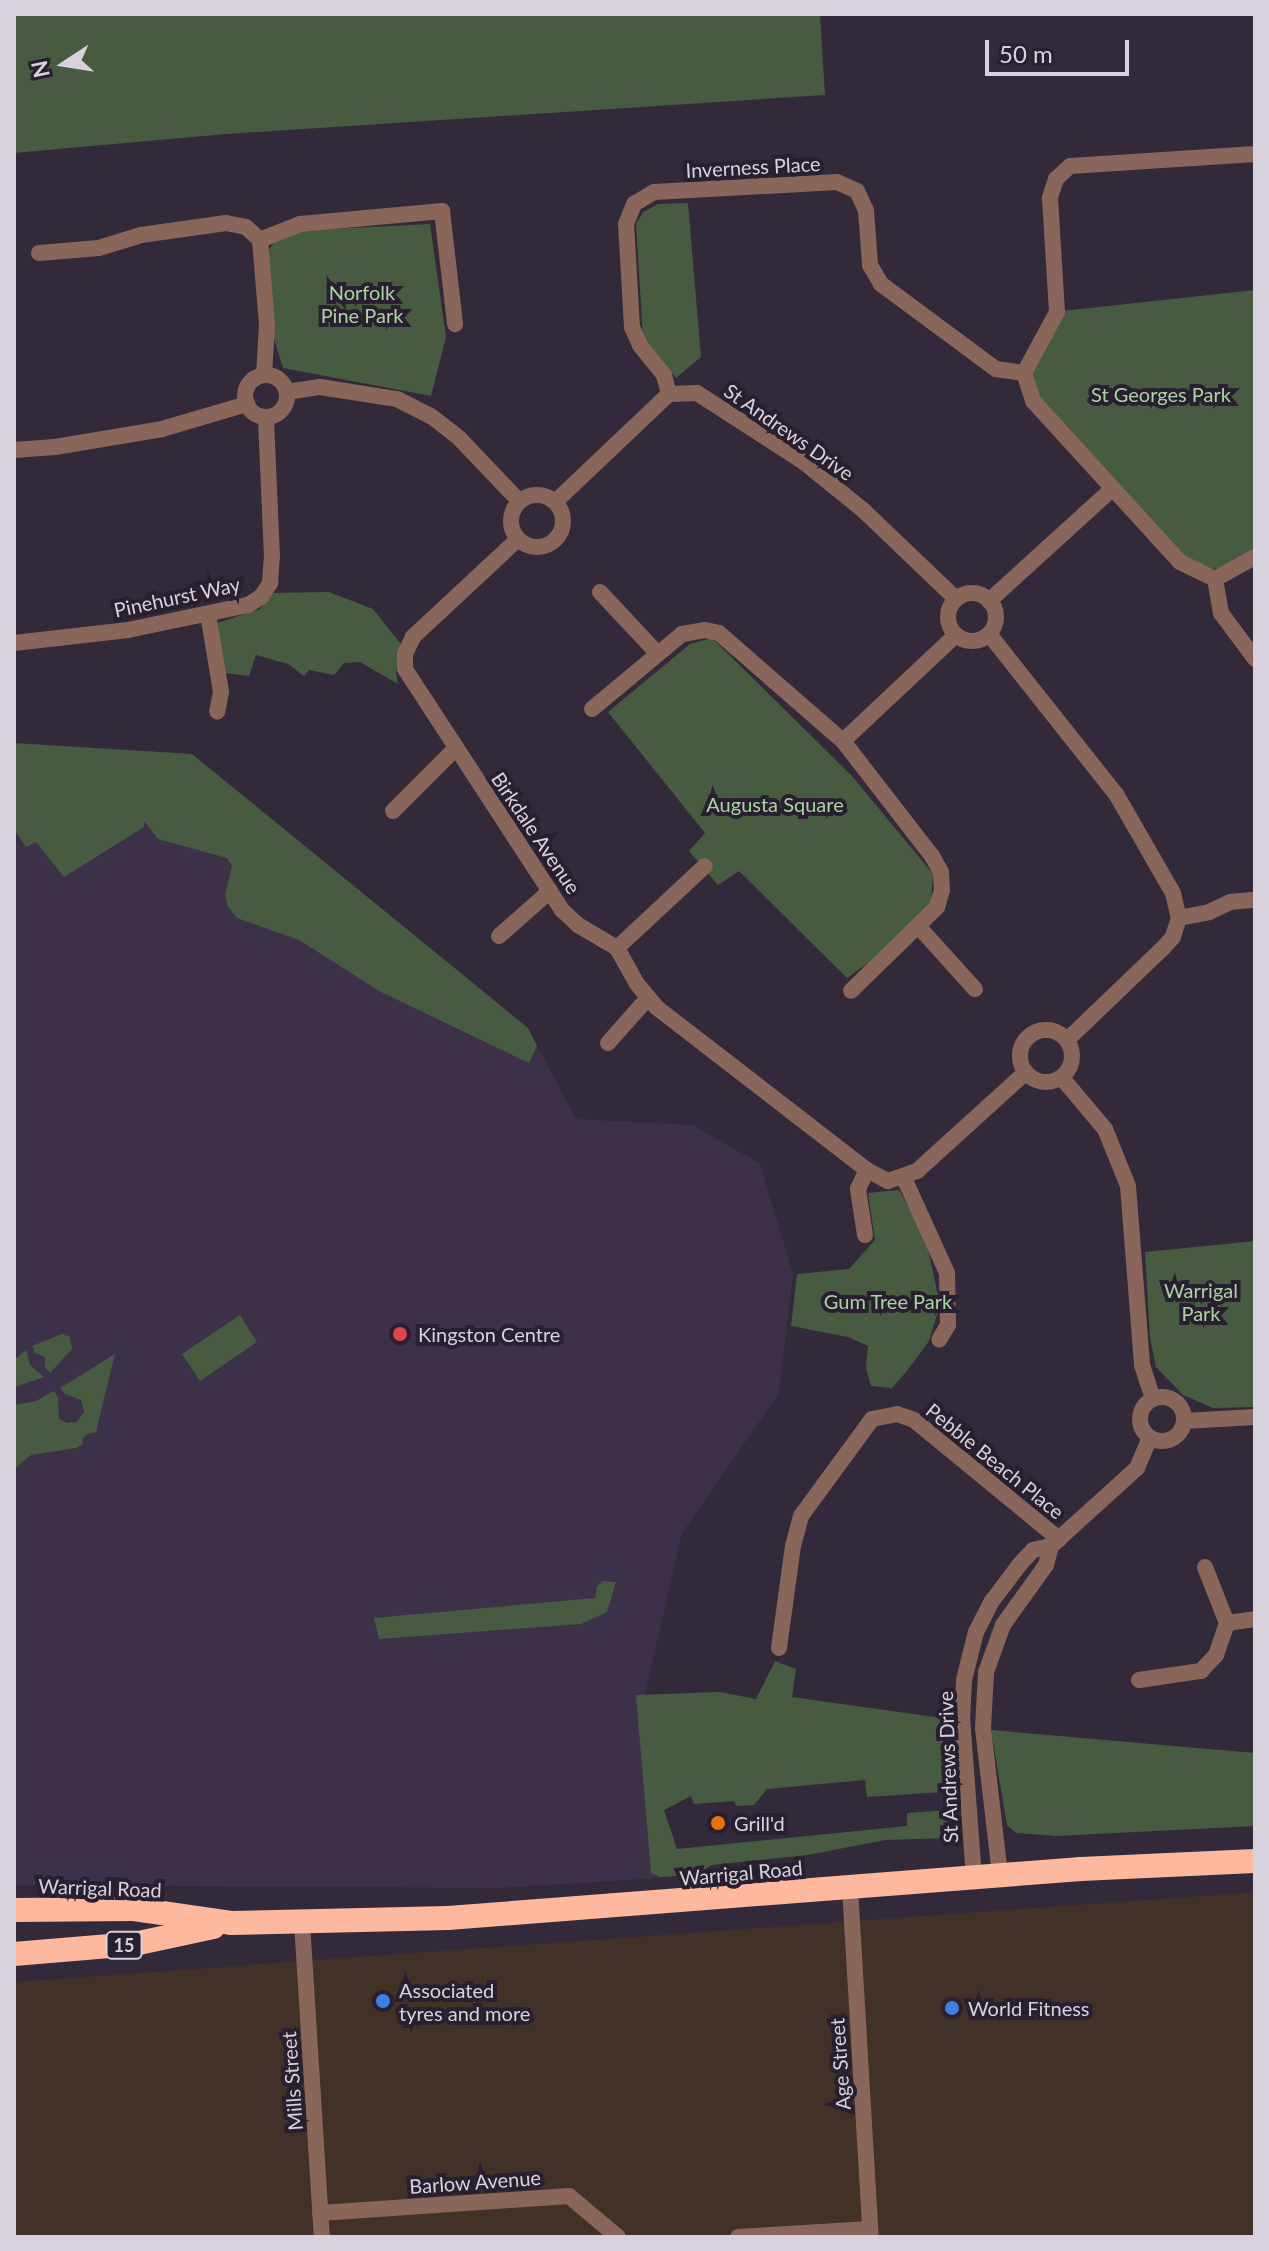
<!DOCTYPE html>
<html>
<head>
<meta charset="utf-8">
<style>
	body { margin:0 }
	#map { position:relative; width:1269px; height:2251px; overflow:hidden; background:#32293b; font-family:Lato,sans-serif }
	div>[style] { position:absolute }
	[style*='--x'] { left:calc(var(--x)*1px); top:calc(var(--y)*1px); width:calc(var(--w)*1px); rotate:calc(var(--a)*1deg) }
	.built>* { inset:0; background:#3c3148 }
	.industrial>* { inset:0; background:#423127 }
	.green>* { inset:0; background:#475b41 }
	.street>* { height:16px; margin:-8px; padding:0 8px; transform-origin:8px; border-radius:8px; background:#896659 }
	.street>.ring { margin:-8px; padding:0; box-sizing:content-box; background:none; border:16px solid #896659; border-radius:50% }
	.highway>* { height:24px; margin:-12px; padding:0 12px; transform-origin:12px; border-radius:12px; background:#fdb89e }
	.dots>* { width:22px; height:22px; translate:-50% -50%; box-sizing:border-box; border:4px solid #282031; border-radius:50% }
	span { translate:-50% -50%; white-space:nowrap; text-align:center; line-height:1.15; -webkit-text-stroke:8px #282031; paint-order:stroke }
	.shield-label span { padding:2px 6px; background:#282031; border:2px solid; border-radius:6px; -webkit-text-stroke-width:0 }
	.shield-label { font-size:18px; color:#d7d2dd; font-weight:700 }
	.street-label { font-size:20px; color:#d7d2dd }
	.park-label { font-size:20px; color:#acd3a1 }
	.poi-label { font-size:20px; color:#d7d2dd }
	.left { translate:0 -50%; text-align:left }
	.frame { position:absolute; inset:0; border:16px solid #d7d2dd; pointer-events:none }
	.north { position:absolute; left:24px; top:24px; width:80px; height:80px; -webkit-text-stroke:6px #282031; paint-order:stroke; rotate:258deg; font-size:22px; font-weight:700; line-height:32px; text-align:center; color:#d7d2dd }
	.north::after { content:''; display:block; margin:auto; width:28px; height:36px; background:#d7d2dd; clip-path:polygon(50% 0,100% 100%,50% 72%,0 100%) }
	.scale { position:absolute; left:985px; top:40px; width:144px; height:36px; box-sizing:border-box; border:4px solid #d7d2dd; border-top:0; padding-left:10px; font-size:24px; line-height:28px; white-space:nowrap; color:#d7d2dd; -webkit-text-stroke:6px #282031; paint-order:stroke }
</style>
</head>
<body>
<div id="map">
	<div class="built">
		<i style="clip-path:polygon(14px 743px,192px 754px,528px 1028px,576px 1119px,693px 1125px,760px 1164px,793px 1274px,779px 1393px,682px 1533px,645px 1694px,658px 1878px,499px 1888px,14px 1885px)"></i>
	</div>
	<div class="industrial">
		<i style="clip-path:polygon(1255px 1892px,1255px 2237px,14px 2237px,14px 1982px)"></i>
	</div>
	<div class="green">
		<i style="clip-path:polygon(14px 14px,820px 14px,825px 95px,226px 134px,14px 153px)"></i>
		<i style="clip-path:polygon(688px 203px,701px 357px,676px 378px,643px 338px,636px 224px,643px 212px,658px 204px)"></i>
		<i style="clip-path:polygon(430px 224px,446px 337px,431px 396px,283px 368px,273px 336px,267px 252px,276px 240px,292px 231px)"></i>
		<i style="clip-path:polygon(1255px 290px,1255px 547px,1230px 567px,1213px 569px,1195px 566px,1034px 396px,1030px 378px,1062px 311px)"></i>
		<i style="clip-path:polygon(329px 592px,373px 609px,401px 644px,396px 672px,398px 684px,360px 662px,344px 663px,334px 675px,309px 670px,304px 676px,288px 664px,256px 655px,249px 676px,225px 673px,217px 623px,260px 609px,272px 593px)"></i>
		<i style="clip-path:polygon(712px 638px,852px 776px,933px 874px,931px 903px,885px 951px,847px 978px,739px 871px,718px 885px,689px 851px,705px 833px,608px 712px,690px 644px)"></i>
		<i style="clip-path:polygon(14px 743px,192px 754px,528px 1028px,537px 1046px,529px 1063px,381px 992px,299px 940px,237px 918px,228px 907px,225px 894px,232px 866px,227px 858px,158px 839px,144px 821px,144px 827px,64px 877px,36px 842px,26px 847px,14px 829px)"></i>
		<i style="clip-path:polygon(899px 1190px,926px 1239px,940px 1305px,929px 1341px,907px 1371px,892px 1388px,871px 1386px,866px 1367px,868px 1346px,848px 1337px,791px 1326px,797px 1274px,849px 1269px,875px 1240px,868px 1193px)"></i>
		<i style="clip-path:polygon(1255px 1241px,1255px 1407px,1213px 1408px,1183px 1395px,1156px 1367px,1150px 1338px,1145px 1252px)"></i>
		<i style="clip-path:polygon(240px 1315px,257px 1342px,200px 1381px,182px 1354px)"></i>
		<i style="clip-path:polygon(62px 1334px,70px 1337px,72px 1349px,50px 1373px,45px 1367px,45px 1357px,35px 1353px,32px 1346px)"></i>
		<i style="clip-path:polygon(26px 1350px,30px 1365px,44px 1377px,14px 1387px,14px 1360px)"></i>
		<i style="clip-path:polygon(115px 1354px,96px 1432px,87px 1434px,82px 1439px,83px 1444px,76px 1448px,31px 1455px,14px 1469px,14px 1405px,36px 1401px,54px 1391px,58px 1398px,59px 1419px,67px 1423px,77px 1422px,84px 1412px,81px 1400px,65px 1394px,60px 1388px)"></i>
		<i style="clip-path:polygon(603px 1581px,616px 1582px,607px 1612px,581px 1624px,379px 1639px,374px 1618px,595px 1598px,597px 1586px)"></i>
		<i style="clip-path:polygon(775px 1661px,796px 1669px,792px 1697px,956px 1720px,959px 1791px,867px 1797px,865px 1780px,767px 1789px,754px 1805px,736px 1806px,734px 1801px,694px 1804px,691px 1796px,664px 1810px,677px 1849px,907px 1826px,907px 1813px,947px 1810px,949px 1838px,885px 1840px,808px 1855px,712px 1865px,694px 1875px,660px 1877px,651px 1873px,636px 1695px,720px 1692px,756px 1699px)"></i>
		<i style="clip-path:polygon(991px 1730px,1255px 1753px,1255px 1826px,1056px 1836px,1016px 1833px,1007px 1825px)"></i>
	</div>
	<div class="street">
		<i style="--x:1255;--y:154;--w:185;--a:176.3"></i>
		<i style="--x:1070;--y:166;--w:19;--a:137"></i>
		<i style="--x:1056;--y:179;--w:20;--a:108"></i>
		<i style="--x:1050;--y:198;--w:114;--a:86.5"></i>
		<i style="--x:1057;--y:312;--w:69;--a:118.4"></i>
		<i style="--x:1024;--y:373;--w:29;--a:72"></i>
		<i style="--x:1033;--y:401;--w:218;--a:47.6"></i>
		<i style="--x:1180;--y:562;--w:39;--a:26"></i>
		<i style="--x:1215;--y:579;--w:46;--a:-28.8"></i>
		<i style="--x:260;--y:240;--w:43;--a:-21.8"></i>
		<i style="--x:300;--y:224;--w:143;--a:-5.2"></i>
		<i style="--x:442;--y:211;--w:114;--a:83.4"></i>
		<i style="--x:39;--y:253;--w:60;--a:-4.8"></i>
		<i style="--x:99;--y:248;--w:44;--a:-17.2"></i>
		<i style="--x:141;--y:235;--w:86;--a:-8"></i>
		<i style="--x:226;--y:223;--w:20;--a:11"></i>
		<i style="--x:246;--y:227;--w:19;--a:43"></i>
		<i style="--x:260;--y:240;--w:85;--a:85.3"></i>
		<i style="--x:267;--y:325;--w:50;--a:93.4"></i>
		<i class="ring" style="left:245px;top:375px;width:26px;height:26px"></i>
		<i style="--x:287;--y:392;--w:33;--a:-9"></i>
		<i style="--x:320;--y:387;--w:78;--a:8.9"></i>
		<i style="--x:397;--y:399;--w:38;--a:27"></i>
		<i style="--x:431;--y:416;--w:37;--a:38"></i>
		<i style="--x:460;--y:439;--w:86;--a:46.4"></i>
		<i style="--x:669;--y:394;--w:20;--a:-105"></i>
		<i style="--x:664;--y:375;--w:38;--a:-129"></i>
		<i style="--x:640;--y:345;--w:20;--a:-114"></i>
		<i style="--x:632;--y:327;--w:103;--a:-93.3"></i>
		<i style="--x:626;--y:224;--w:22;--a:-68"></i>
		<i style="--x:634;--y:204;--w:23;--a:-31"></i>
		<i style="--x:654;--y:192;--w:183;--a:-3.1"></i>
		<i style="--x:837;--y:182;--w:22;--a:24"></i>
		<i style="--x:857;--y:191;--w:21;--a:65"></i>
		<i style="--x:866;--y:210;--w:55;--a:85.8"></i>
		<i style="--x:870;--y:265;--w:22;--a:60"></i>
		<i style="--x:881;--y:284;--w:143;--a:36.5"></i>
		<i style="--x:996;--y:369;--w:28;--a:8"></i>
		<i style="--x:14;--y:450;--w:41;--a:-4.2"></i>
		<i style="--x:55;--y:447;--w:109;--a:-9.5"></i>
		<i style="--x:162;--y:429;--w:89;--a:-16.4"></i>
		<i class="ring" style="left:511px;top:495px;width:36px;height:36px"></i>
		<i style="--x:555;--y:502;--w:157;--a:-43.5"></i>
		<i style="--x:669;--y:394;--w:28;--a:-2"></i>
		<i style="--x:697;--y:393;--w:129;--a:32.9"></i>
		<i style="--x:805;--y:463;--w:75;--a:39"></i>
		<i style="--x:863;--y:510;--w:129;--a:43.7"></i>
		<i style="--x:518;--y:539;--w:144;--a:137"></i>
		<i style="--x:413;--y:637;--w:19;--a:115"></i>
		<i style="--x:405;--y:654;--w:15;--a:90"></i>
		<i style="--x:405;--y:669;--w:288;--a:56.9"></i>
		<i style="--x:562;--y:910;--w:22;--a:43"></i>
		<i style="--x:578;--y:925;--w:45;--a:30.5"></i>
		<i style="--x:617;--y:948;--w:41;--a:60.9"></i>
		<i style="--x:637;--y:984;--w:30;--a:50"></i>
		<i style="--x:656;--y:1007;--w:267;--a:37.7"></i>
		<i style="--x:867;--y:1170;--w:24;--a:28"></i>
		<i style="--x:888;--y:1181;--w:31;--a:-19"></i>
		<i style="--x:917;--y:1171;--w:147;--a:-42.2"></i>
		<i style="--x:1215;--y:579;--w:35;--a:80"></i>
		<i style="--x:1221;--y:613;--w:57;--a:53.5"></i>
		<i style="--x:600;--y:592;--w:83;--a:46.9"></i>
		<i class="ring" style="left:948px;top:593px;width:32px;height:32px"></i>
		<i style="--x:989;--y:601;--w:165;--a:-42.3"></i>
		<i style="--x:208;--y:614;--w:79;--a:80.5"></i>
		<i style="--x:221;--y:692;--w:20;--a:101"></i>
		<i style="--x:989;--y:634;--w:204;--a:51.6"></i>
		<i style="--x:1116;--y:794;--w:114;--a:60.1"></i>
		<i style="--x:1173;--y:893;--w:26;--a:77"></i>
		<i style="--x:1179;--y:918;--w:20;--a:108"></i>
		<i style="--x:1173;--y:937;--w:15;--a:132"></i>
		<i style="--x:1163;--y:948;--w:133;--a:136.2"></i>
		<i style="--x:14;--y:643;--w:115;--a:-6.5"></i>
		<i style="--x:128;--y:630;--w:123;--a:-11.8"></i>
		<i style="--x:248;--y:605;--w:15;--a:-32"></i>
		<i style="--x:261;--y:597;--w:17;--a:-57"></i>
		<i style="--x:270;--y:583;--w:26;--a:-86"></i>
		<i style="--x:272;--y:557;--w:140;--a:-92.5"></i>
		<i style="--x:592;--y:709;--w:117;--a:-39.8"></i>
		<i style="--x:682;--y:634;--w:23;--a:-10"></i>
		<i style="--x:705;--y:630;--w:14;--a:12"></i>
		<i style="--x:719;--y:633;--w:164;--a:41.1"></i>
		<i style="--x:843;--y:741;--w:145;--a:52.3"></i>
		<i style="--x:932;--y:856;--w:18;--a:61"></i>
		<i style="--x:941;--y:872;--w:18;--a:87"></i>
		<i style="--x:942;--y:890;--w:18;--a:106"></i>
		<i style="--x:937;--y:907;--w:120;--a:135.7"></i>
		<i style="--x:843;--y:741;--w:155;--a:-43.2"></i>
		<i style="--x:393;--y:811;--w:88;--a:-45"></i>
		<i style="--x:1179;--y:918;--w:31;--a:-11"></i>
		<i style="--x:1209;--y:912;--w:23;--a:-25"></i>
		<i style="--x:1230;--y:902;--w:25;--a:-5"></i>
		<i style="--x:918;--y:926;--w:85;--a:47.9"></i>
		<i style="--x:499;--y:936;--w:68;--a:-41.4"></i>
		<i style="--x:617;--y:948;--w:120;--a:-43"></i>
		<i class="ring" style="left:1020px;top:1030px;width:36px;height:36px"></i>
		<i style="--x:608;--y:1043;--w:60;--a:-48.4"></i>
		<i style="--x:1062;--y:1078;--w:67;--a:49.9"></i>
		<i style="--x:1105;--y:1129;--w:61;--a:68"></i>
		<i style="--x:1128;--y:1186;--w:180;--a:85.5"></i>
		<i style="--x:1142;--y:1365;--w:36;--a:72"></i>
		<i style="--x:904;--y:1178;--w:104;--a:65.6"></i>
		<i style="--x:947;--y:1273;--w:52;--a:88.9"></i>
		<i style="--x:948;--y:1325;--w:17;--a:121"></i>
		<i style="--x:865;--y:1235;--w:47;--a:-98.7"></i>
		<i style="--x:858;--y:1189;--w:21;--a:-65"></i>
		<i class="ring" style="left:1140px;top:1397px;width:28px;height:28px"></i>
		<i style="--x:1184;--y:1421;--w:71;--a:-3.2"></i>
		<i style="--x:1205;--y:1567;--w:60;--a:68.6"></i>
		<i style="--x:779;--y:1648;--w:103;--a:-82.2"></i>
		<i style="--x:793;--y:1546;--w:31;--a:-75"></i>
		<i style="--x:801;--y:1516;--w:120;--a:-53.8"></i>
		<i style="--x:872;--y:1419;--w:25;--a:-11"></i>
		<i style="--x:897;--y:1414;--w:18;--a:19"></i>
		<i style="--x:914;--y:1420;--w:188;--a:39.4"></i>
		<i style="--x:1139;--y:1680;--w:63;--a:-8.3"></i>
		<i style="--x:1201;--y:1671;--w:22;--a:-47"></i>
		<i style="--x:1216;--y:1655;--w:34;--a:-71"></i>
		<i style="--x:1227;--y:1623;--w:28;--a:-8"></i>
		<i style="--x:1000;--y:1875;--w:148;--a:-96.6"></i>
		<i style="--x:983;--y:1728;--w:56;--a:-86.9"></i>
		<i style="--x:986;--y:1672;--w:50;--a:-70.1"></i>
		<i style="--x:1003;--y:1625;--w:74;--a:-54.4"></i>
		<i style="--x:1046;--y:1565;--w:20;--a:-75"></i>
		<i style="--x:974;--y:1877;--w:158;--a:-94.3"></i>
		<i style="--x:962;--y:1719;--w:39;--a:-87"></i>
		<i style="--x:964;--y:1680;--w:49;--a:-76"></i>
		<i style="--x:976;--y:1632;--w:35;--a:-63"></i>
		<i style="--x:992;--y:1601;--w:46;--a:-52.9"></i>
		<i style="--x:1020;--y:1564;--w:19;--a:-47"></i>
		<i style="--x:1033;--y:1550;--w:18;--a:-13"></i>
		<i style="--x:1051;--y:1546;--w:116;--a:-42.2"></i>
		<i style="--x:1137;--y:1468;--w:33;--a:-67"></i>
		<i style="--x:850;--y:1888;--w:350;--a:86.6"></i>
		<i style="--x:302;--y:1922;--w:316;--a:86.4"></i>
		<i style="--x:320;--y:2213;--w:250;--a:-3.9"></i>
		<i style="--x:569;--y:2196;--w:64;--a:39.9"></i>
		<i style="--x:738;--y:2237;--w:132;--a:-3.5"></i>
	</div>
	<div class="highway">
		<i style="--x:14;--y:1910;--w:120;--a:-0.5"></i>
		<i style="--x:134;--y:1909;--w:98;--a:8.2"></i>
		<i style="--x:231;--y:1923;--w:217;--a:-1.3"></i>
		<i style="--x:448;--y:1918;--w:635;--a:-4.43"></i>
		<i style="--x:1081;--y:1869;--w:174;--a:-2.6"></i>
		<i style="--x:14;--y:1954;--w:120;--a:-4.8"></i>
		<i style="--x:134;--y:1944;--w:81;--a:-12.1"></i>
	</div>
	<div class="dots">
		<i style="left:400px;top:1334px;background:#e0444e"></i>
		<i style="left:718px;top:1823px;background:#e8710a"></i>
		<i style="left:383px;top:2001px;background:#3f7fe0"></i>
		<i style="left:952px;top:2008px;background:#3f7fe0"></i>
	</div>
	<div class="shield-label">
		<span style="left:124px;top:1945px">15</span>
	</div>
	<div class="street-label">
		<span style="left:753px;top:167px;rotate:-3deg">Inverness Place</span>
		<span style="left:789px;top:432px;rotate:35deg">St Andrews Drive</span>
		<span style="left:177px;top:597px;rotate:-12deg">Pinehurst Way</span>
		<span style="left:536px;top:833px;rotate:56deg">Birkdale Avenue</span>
		<span style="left:995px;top:1461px;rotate:39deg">Pebble Beach Place</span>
		<span style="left:948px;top:1767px;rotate:-92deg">St Andrews Drive</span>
		<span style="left:741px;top:1873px;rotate:-5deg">Warrigal Road</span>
		<span style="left:100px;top:1888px;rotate:2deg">Warrigal Road</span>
		<span style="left:840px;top:2064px;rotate:-94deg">Age Street</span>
		<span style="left:292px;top:2081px;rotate:-94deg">Mills Street</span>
		<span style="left:475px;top:2182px;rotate:-4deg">Barlow Avenue</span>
	</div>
	<div class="park-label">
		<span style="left:362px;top:304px">Norfolk<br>Pine Park</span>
		<span style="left:1161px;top:394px">St Georges Park</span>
		<span style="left:775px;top:804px">Augusta Square</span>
		<span style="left:1201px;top:1302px">Warrigal<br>Park</span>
		<span style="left:888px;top:1301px">Gum Tree Park</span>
	</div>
	<div class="poi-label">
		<span class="left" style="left:418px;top:1334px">Kingston Centre</span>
		<span class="left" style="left:734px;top:1823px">Grill'd</span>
		<span class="left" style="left:399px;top:2002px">Associated<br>tyres and more</span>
		<span class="left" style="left:968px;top:2008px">World Fitness</span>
	</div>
	<div class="frame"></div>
	<div class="north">N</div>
	<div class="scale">50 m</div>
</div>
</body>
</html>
